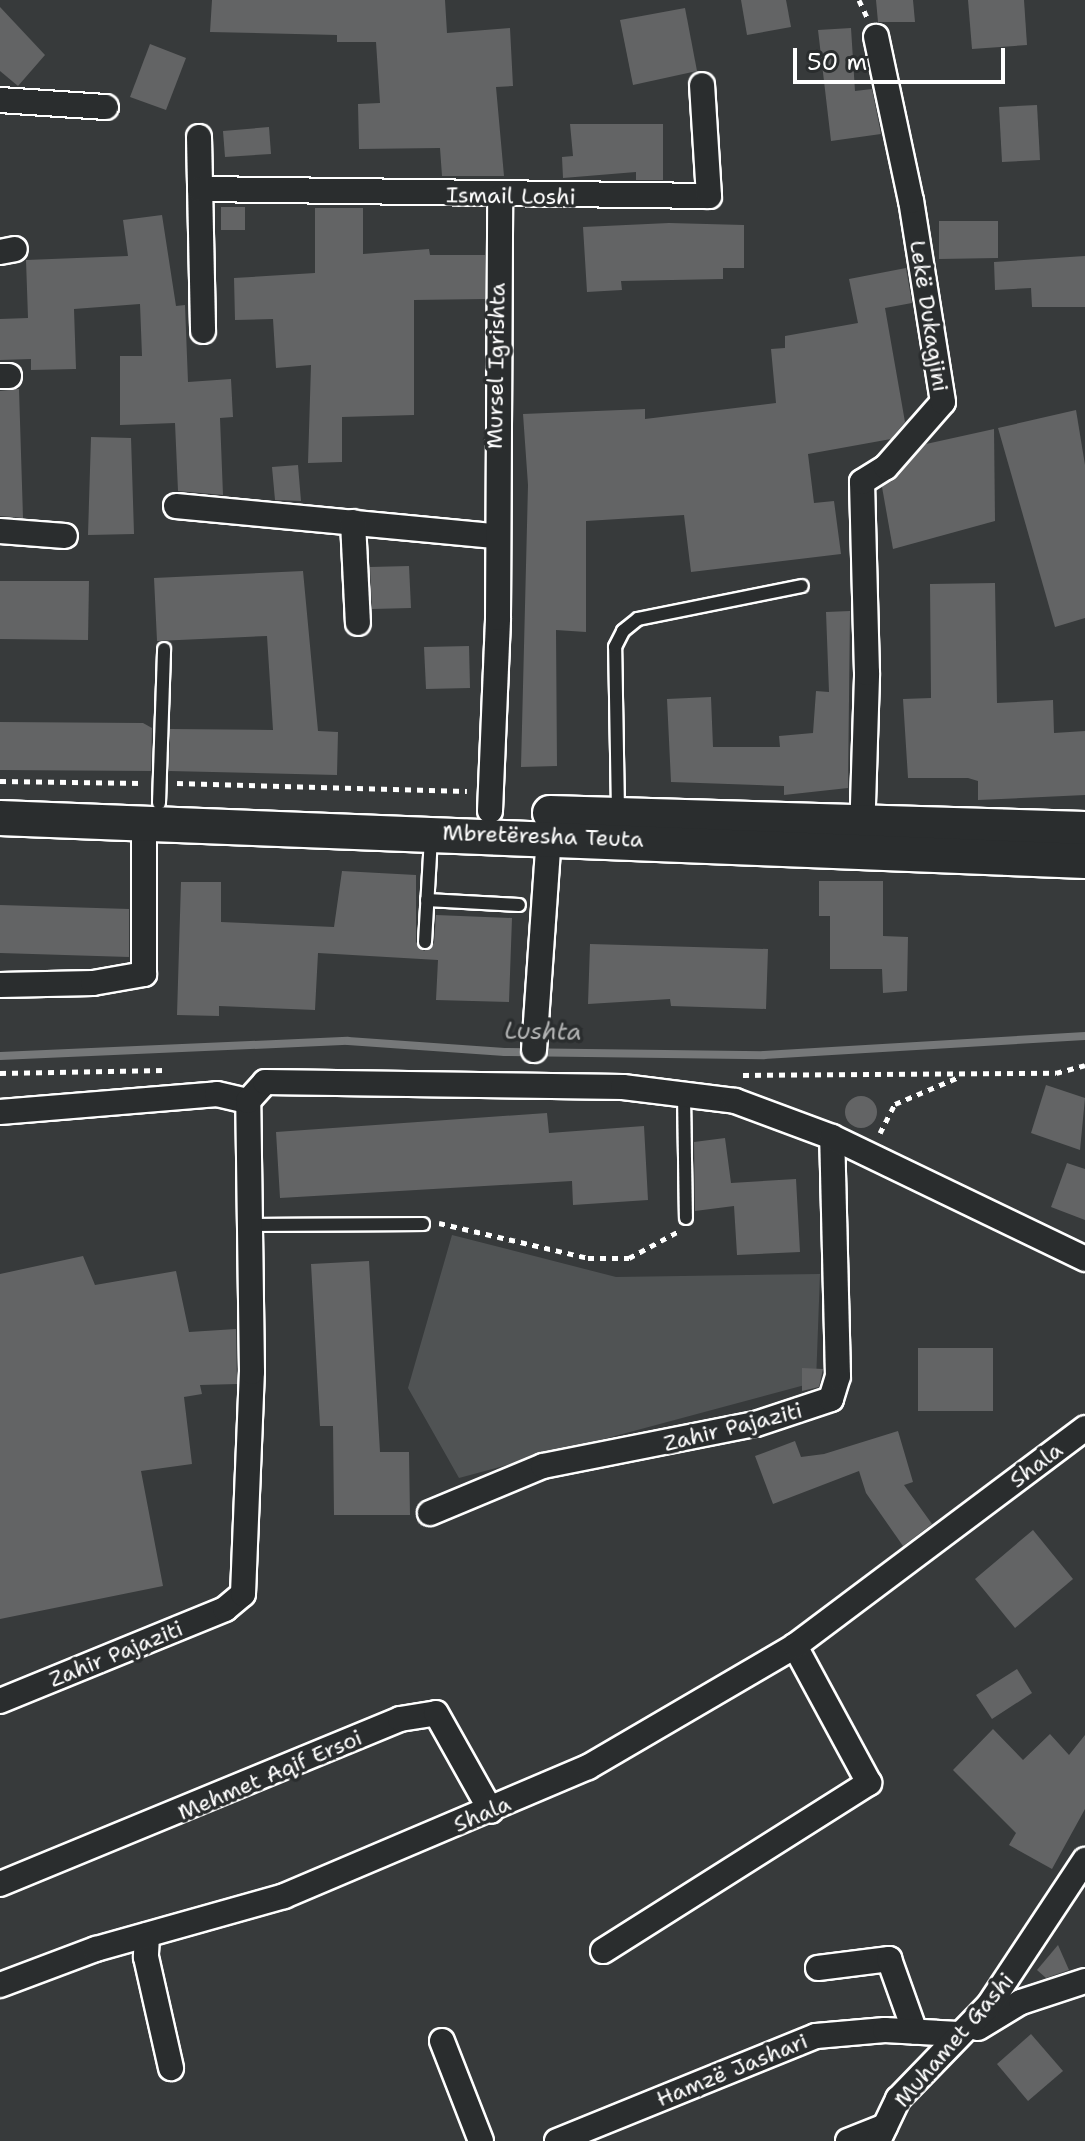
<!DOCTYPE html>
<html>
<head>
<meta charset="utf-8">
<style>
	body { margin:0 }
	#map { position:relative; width:1085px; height:2141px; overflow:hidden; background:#373a3b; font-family:"Shantell Sans",sans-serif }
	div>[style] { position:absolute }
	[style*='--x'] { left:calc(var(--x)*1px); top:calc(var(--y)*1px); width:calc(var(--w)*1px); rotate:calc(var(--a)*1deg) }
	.green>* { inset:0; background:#505354 }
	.stream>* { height:8px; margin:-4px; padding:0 4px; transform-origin:4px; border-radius:4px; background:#767879 }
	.building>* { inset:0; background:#636465 }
	.round { border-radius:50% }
	.path>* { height:5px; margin-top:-2.5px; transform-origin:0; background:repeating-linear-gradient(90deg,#fff 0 6px,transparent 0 12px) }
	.roads { filter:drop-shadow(2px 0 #fff) drop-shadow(-2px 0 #fff) drop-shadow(0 2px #fff) drop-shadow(0 -2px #fff) }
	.service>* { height:12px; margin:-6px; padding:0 6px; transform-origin:6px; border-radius:6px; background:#2a2d2e }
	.minor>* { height:24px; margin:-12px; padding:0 12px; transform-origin:12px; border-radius:12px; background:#2a2d2e }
	.secondary>* { height:34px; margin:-17px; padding:0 17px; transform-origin:17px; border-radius:17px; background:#2a2d2e }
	span { translate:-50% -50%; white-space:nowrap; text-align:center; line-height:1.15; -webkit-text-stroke:7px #2a2d2e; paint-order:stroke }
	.street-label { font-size:22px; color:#fff }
	.water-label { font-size:24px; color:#b4b5b5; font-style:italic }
	.scale { position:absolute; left:793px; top:48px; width:212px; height:36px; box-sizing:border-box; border:4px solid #fff; border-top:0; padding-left:10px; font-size:24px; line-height:28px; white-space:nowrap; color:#fff; -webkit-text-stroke:6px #2a2d2e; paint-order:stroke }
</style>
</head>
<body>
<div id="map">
	<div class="green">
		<i style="clip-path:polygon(452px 1235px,616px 1277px,820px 1274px,816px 1382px,459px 1478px,408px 1388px)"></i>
	</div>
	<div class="stream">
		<i style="--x:0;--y:1056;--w:348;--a:-2.5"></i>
		<i style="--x:348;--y:1041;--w:157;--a:4"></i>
		<i style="--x:505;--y:1052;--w:259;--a:0.7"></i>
		<i style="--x:764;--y:1055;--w:322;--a:-3.4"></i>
	</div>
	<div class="building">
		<i style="clip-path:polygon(212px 0,445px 0,447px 33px,510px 28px,513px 86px,496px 87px,504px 176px,442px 176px,440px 148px,359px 149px,358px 104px,380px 103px,376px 42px,337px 42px,337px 35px,210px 32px)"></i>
		<i style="clip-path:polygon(741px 0,786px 0,791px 27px,747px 35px)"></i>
		<i style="clip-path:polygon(876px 0,913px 0,915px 22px,878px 22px)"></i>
		<i style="clip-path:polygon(968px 0,1024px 0,1027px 45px,972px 49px)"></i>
		<i style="clip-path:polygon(0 7px,45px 55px,18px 86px,0 71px)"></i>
		<i style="clip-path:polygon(685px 8px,697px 71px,633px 85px,620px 20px)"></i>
		<i style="clip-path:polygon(851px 28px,855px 91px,872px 89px,881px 134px,831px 141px,818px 30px)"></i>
		<i style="clip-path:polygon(150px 44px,186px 58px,166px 110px,130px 97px)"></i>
		<i style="clip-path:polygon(1037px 105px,1040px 160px,1002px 162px,999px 107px)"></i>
		<i style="clip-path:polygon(570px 124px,663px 124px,663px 180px,636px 180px,636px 172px,563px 178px,562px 157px,573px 156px)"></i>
		<i style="clip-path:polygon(269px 127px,271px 154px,225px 157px,223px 131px)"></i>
		<i style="clip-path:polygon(221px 207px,245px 207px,245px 230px,221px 230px)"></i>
		<i style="clip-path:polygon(315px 208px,363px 208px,363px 254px,429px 249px,430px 255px,485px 255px,485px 299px,414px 300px,414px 415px,342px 417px,342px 462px,308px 463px,311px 365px,276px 368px,273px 319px,235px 320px,234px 278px,315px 273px)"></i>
		<i style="clip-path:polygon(162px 215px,176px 306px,185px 305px,188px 382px,231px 379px,233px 417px,220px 418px,223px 495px,178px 491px,175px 423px,120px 425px,120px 356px,142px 356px,140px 304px,74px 309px,76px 369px,31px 370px,31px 359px,0 360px,0 319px,28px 318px,26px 260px,128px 256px,123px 220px)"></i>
		<i style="clip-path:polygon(939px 221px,998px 221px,998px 258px,939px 259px)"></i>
		<i style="clip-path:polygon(669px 223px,744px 225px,744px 268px,723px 268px,723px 279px,621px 281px,622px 290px,587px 292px,583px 227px)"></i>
		<i style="clip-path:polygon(1085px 256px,1085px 307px,1032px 307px,1031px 288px,995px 290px,994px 262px)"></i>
		<i style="clip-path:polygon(906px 268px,912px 303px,885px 308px,905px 422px,891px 439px,808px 454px,814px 503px,834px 501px,841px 554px,691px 572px,684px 515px,586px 521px,586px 632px,556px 630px,557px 766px,521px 767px,528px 485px,523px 414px,645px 409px,645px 419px,776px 403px,771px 349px,785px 348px,785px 336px,858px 323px,849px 279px)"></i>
		<i style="clip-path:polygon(17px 389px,19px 389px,23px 518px,0 516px,0 391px)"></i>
		<i style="clip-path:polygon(1076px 410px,1085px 465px,1085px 618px,1055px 627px,998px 428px)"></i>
		<i style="clip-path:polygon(994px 429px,995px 521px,893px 549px,882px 487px,926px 444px)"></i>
		<i style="clip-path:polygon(91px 437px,131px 438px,134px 534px,88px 535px)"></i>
		<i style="clip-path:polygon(298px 465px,301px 501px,275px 500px,272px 467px)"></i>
		<i style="clip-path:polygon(409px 566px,411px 608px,372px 609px,370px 567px)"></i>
		<i style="clip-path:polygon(303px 571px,318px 731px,338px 732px,337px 775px,169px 771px,170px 729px,273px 730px,267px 636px,157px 641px,154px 578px)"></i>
		<i style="clip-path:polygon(0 581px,89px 581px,88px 640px,0 639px)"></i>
		<i style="clip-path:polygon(995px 583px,997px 703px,1053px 700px,1054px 733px,1085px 731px,1085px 795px,978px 800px,978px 781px,968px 778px,908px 778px,903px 699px,931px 698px,930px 584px)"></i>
		<i style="clip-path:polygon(850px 611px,848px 788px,784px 795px,784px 786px,671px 782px,667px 699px,711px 697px,713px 747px,780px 747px,779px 736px,813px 733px,816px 691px,829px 692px,826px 612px)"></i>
		<i style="clip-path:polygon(469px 646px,470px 688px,426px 689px,424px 647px)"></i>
		<i style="clip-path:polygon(0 722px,143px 723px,152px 728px,151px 771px,0 770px)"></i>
		<i style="clip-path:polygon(342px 871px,416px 875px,416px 942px,424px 951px,434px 943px,436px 915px,512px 918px,509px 1002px,436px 1000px,438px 960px,318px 953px,315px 1010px,219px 1006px,219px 1016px,177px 1015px,181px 882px,221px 882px,221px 922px,334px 927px)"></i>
		<i style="clip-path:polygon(819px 881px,883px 881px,883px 936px,908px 937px,907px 991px,883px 993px,882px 969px,830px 969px,830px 916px,819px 916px)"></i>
		<i style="clip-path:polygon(0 905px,129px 909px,129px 957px,0 953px)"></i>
		<i style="clip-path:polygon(590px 944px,768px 949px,766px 1009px,671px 1006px,670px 999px,588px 1004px)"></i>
		<i style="clip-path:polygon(1046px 1085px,1085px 1098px,1080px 1150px,1031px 1133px)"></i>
		<i class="round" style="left:845px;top:1096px;width:32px;height:32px"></i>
		<i style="clip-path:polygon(547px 1113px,549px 1133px,644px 1126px,648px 1200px,573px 1205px,572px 1181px,280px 1198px,276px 1132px)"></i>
		<i style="clip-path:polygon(725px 1138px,731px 1183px,796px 1179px,800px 1252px,737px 1255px,734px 1206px,695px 1211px,694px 1142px)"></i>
		<i style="clip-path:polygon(1067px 1163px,1085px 1169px,1085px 1220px,1051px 1207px)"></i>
		<i style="clip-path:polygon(83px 1256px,95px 1285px,176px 1271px,189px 1332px,236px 1329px,237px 1384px,200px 1385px,202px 1394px,184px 1397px,192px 1464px,141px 1471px,163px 1586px,0 1619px,0 1274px)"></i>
		<i style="clip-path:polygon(369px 1261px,380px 1452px,409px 1452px,410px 1515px,334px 1515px,333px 1426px,320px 1426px,311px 1264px)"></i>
		<i style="clip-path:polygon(918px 1348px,993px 1348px,993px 1411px,918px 1411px)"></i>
		<i style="clip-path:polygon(802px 1368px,823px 1369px,819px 1387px,802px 1391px)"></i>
		<i style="clip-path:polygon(898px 1431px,913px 1482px,904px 1485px,932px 1524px,903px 1546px,866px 1493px,859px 1471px,773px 1504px,755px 1456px,795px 1441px,801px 1457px,824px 1454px)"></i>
		<i style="clip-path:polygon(1033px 1530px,1073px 1579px,1015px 1628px,975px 1579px)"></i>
		<i style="clip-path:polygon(1017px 1669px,1032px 1693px,992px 1719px,976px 1695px)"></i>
		<i style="clip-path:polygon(993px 1729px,1023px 1760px,1050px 1734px,1069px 1755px,1085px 1735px,1085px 1809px,1052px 1869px,1009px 1845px,1016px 1833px,953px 1770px)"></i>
		<i style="clip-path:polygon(1058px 1945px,1069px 1970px,1046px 1978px,1037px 1970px)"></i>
		<i style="clip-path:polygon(1031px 2034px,1063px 2071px,1028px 2101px,997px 2064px)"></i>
	</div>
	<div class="path">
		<i style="--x:859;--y:0;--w:19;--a:65"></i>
		<i style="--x:0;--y:781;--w:143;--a:0.8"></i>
		<i style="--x:177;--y:783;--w:290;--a:1.6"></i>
		<i style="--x:0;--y:1073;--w:165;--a:-1"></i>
		<i style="--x:743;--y:1075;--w:313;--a:-0.4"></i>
		<i style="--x:1056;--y:1073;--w:30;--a:-15"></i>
		<i style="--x:880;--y:1133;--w:33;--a:-63"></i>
		<i style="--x:895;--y:1104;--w:69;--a:-22.9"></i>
		<i style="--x:439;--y:1223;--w:153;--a:13.2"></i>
		<i style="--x:588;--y:1258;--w:41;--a:0"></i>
		<i style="--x:629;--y:1258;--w:55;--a:-28.4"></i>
	</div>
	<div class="roads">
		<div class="service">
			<i style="--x:159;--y:803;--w:154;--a:-88.1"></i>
			<i style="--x:618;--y:811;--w:164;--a:-91"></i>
			<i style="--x:615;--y:647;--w:18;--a:-63"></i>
			<i style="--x:623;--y:631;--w:19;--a:-39"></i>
			<i style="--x:638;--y:619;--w:167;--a:-11.4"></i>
			<i style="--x:427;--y:900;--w:92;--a:3.1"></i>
			<i style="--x:425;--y:942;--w:104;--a:-86.7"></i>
			<i style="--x:684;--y:1095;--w:123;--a:89.1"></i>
			<i style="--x:253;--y:1225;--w:170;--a:-0.3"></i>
		</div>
		<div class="minor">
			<i style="--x:0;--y:100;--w:106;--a:3.8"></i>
			<i style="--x:199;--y:137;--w:194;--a:88.8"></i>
			<i style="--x:200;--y:189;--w:509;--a:0.79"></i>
			<i style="--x:709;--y:196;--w:111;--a:-93.6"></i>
			<i style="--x:0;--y:252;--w:15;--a:-11"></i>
			<i style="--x:0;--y:376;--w:9;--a:0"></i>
			<i style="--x:176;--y:506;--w:320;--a:5.4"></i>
			<i style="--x:353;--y:522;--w:101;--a:87.2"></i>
			<i style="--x:0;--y:531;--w:65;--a:4.4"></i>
			<i style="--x:490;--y:811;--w:193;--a:-87.6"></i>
			<i style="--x:498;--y:618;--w:421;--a:-89.7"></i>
			<i style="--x:862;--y:836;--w:163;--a:-88.2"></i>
			<i style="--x:867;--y:673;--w:191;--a:-91.5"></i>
			<i style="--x:862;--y:482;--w:28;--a:-32"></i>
			<i style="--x:886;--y:467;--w:86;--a:-48.8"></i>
			<i style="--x:943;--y:402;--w:204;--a:-99"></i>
			<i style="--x:911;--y:201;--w:168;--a:-102"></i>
			<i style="--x:0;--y:985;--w:93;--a:-1.2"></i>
			<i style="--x:93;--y:983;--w:52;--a:-10"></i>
			<i style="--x:144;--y:974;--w:149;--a:-90"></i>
			<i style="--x:534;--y:1050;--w:215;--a:-86"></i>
			<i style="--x:0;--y:1112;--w:218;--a:-4.7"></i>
			<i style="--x:217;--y:1094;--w:32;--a:13"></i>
			<i style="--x:430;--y:1513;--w:122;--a:-22.6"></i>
			<i style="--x:543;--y:1466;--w:217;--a:-11.2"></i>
			<i style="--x:756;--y:1424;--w:79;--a:-18.4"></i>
			<i style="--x:831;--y:1399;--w:24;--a:-73"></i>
			<i style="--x:838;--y:1376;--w:239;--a:-91.4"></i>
			<i style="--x:0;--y:1701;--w:243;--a:-22.2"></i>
			<i style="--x:225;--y:1609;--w:23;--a:-40"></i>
			<i style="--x:243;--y:1594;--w:222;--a:-87.7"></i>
			<i style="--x:252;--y:1372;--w:271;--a:-90.8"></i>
			<i style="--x:248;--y:1101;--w:25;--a:-48"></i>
			<i style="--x:265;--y:1082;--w:358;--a:0.8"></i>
			<i style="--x:623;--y:1087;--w:113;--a:7.1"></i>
			<i style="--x:735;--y:1101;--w:103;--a:20.4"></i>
			<i style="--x:832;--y:1137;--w:281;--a:25.7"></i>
			<i style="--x:0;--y:1884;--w:433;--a:-22.4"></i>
			<i style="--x:400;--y:1719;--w:36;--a:-9"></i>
			<i style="--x:436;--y:1713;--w:112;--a:60.7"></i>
			<i style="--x:147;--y:1935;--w:22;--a:93"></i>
			<i style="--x:146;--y:1957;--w:114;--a:77.3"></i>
			<i style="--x:603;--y:1951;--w:315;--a:-32.3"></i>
			<i style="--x:869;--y:1783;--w:156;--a:-118.4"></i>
			<i style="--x:818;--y:1968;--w:72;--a:-7.2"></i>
			<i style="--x:889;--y:1959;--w:77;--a:70.4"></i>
			<i style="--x:0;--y:1985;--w:103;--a:-20.6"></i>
			<i style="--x:96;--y:1949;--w:195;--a:-15.7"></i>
			<i style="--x:284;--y:1896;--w:330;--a:-23"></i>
			<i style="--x:588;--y:1767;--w:240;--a:-30.3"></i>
			<i style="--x:795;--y:1646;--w:363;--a:-36.9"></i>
			<i style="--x:978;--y:2028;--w:50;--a:-31.2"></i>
			<i style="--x:1021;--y:2002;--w:67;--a:-18.2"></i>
			<i style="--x:442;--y:2041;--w:107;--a:68.7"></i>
			<i style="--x:557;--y:2141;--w:279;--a:-22.1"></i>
			<i style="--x:816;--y:2036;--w:69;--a:-5"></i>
			<i style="--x:885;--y:2030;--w:73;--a:3.1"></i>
			<i style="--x:848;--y:2141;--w:40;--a:-22"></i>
			<i style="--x:878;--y:2141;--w:47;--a:-64.5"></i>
			<i style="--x:898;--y:2099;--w:131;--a:-45.9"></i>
			<i style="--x:989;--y:2005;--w:174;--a:-56.5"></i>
		</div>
		<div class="secondary">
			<i style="--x:550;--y:813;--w:535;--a:1.71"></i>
			<i style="--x:0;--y:818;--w:1086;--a:2.27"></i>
		</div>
	</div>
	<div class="street-label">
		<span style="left:511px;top:196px;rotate:1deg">Ismail Loshi</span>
		<span style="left:929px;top:316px;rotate:81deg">Lekë Dukagjini</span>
		<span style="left:496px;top:366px;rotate:-89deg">Mursel Igrishta</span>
		<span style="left:543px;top:836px;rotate:2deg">Mbretëresha Teuta</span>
		<span style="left:733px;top:1427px;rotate:-14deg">Zahir Pajaziti</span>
		<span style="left:1036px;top:1465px;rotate:-37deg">Shala</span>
		<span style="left:116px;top:1654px;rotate:-22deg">Zahir Pajaziti</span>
		<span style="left:270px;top:1775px;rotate:-23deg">Mehmet Aqif Ersoi</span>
		<span style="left:482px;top:1814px;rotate:-23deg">Shala</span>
		<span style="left:954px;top:2040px;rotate:-49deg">Muhamet Gashi</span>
		<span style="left:732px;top:2070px;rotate:-22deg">Hamzë Jashari</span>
	</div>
	<div class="water-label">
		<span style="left:543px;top:1032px;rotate:1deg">Lushta</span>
	</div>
	<div class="scale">50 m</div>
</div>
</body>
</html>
